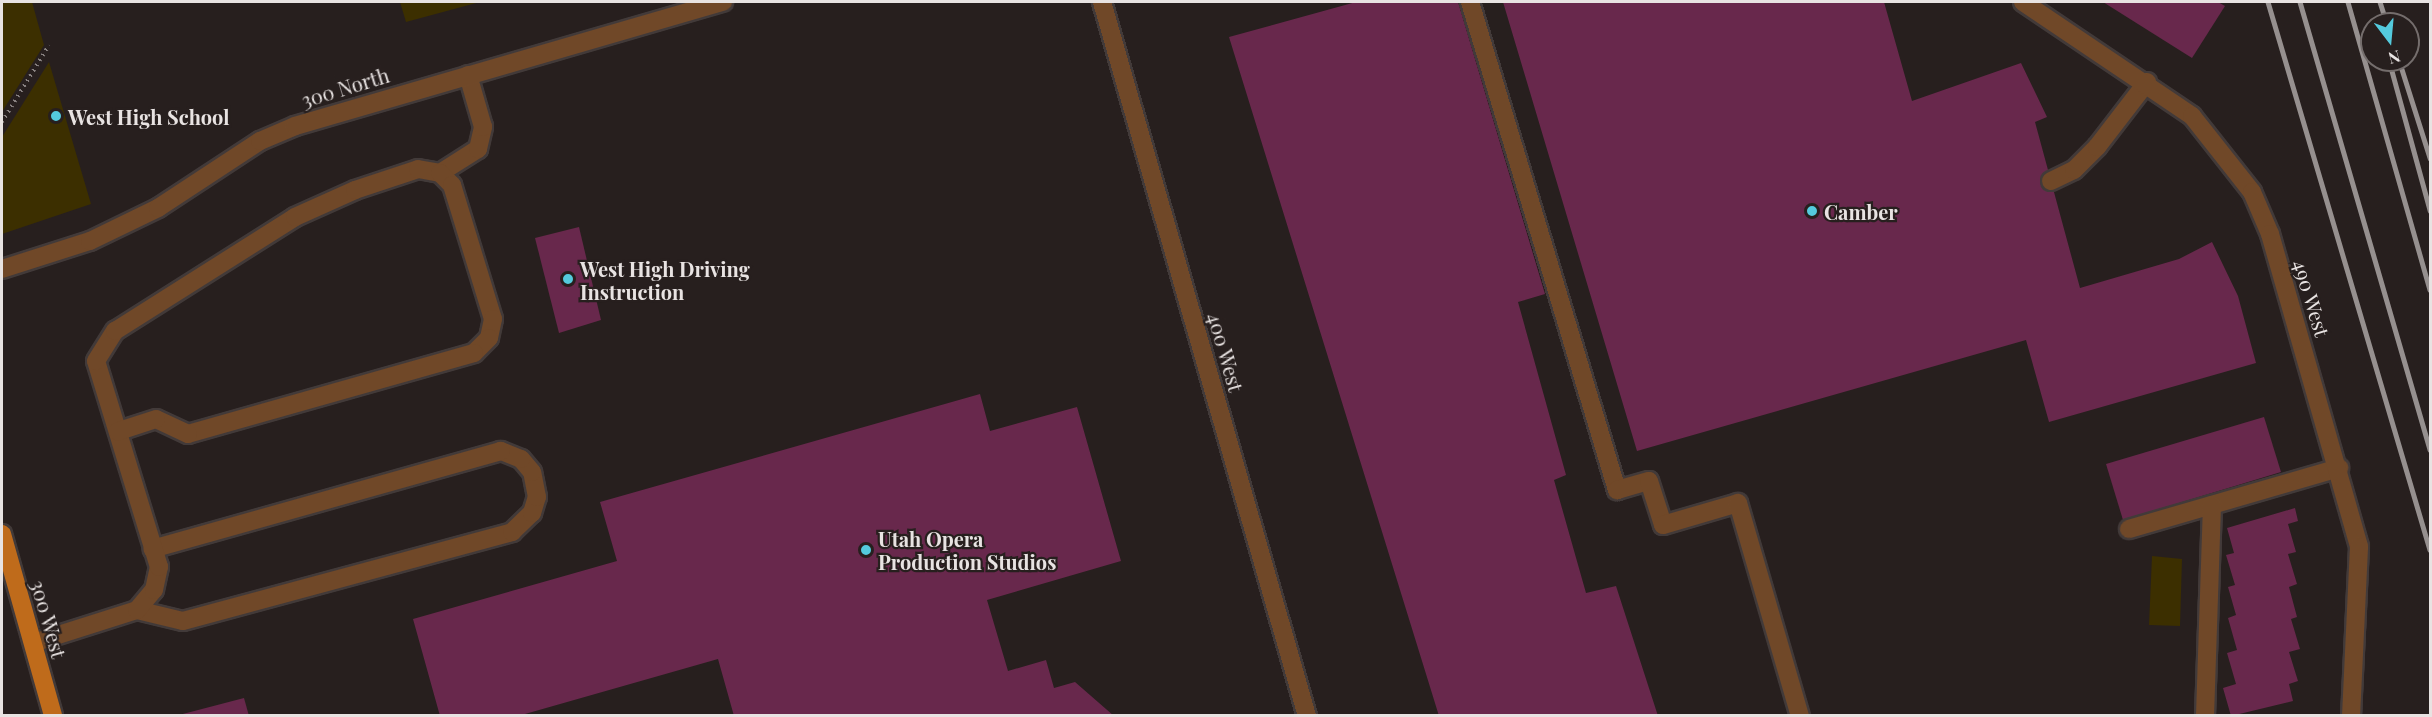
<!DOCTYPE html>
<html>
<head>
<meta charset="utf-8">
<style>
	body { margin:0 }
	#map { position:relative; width:2432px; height:717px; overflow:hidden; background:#271f1e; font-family:"Playfair Display",serif }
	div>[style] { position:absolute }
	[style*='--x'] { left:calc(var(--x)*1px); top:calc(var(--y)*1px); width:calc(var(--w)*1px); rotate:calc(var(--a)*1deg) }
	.green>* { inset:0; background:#3c2f00 }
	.building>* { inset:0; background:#68284c }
	.path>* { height:4px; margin-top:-2px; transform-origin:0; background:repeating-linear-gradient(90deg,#888180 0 1.5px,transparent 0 6px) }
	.roads { filter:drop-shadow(2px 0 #423a39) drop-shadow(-2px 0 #423a39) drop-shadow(0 2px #423a39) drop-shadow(0 -2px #423a39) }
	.service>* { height:18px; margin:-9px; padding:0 9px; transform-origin:9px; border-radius:9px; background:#704828 }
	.minor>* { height:18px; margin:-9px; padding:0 9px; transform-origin:9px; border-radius:9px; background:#704828 }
	.tertiary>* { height:18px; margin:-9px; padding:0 9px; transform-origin:9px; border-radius:9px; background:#704828 }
	.primary>* { height:18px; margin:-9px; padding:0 9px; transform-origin:9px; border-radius:9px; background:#bf6b1b }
	.rail>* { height:4.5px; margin:-2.25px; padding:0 2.25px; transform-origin:2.25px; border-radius:2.25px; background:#96908f }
	.dots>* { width:16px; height:16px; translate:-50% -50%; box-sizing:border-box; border:3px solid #271f1e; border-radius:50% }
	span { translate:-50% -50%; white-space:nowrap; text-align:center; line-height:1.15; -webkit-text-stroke:4.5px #271f1e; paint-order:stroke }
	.street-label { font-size:20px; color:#e8e3e2 }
	.poi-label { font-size:20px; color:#e8e3e2; font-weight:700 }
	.left { translate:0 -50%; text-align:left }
	.frame { position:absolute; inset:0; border:3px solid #e8e3e2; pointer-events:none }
	.north { position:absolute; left:2360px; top:12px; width:60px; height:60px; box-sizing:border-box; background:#271f1e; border:2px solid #746d6c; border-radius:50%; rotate:164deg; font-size:16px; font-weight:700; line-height:24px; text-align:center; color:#e8e3e2 }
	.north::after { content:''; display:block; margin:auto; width:21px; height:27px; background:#54cadd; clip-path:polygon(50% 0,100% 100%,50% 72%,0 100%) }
</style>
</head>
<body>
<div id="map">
	<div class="green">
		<i style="clip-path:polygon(2px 2px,32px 2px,44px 45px,2px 112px)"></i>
		<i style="clip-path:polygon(400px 2px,480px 2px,406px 22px)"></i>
		<i style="clip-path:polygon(49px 62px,91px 204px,2px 234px,2px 137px)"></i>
		<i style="clip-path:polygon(2152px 556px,2182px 559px,2180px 626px,2149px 625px)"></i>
	</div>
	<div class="building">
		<i style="clip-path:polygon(1356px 2px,1458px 2px,1545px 294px,1518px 302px,1566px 475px,1554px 480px,1586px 593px,1616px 586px,1658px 716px,1439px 716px,1229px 37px)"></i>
		<i style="clip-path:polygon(1503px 2px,1884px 2px,1912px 101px,2021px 63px,2047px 117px,2035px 122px,2080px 288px,2179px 259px,2212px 242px,2238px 296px,2256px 363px,2049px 422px,2026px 340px,1637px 451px)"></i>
		<i style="clip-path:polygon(2103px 2px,2218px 2px,2225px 6px,2192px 58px)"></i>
		<i style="clip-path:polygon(579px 227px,601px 320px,559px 333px,535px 238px)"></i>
		<i style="clip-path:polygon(980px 394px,990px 431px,1077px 407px,1121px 561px,987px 600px,1008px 671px,1046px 660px,1054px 688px,1075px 682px,1114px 716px,734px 716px,718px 659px,518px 716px,440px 716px,413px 619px,617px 561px,600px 502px)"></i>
		<i style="clip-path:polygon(2264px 417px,2281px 472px,2123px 520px,2106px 464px)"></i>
		<i style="clip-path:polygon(2295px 508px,2298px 521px,2288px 524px,2296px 552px,2288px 554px,2297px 584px,2289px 587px,2297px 617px,2291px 619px,2300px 649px,2289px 652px,2298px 681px,2289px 684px,2293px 701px,2231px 716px,2223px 688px,2236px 684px,2227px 653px,2237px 650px,2228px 618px,2236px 615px,2228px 587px,2235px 585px,2226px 555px,2234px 553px,2227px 528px)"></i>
		<i style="clip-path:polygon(244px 698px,249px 716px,179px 716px,179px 715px)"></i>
	</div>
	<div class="path">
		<i style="--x:2;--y:122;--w:90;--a:-58.6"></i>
	</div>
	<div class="roads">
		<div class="service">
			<i style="--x:1470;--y:2;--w:510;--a:73.24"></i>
			<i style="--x:1617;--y:490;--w:33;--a:-16"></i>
			<i style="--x:1649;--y:481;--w:46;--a:72.3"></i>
			<i style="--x:1663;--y:525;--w:78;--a:-16.3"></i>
			<i style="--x:1738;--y:503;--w:222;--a:73.8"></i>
			<i style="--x:440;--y:173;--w:45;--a:-32.3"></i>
			<i style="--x:478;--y:149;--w:23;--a:-77"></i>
			<i style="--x:483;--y:127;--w:54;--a:-106.1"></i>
			<i style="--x:2051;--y:181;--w:25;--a:-26"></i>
			<i style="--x:2074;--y:170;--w:33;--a:-45"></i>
			<i style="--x:2097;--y:147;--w:82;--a:-52.4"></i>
			<i style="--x:2129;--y:529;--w:219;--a:-16.2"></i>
			<i style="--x:137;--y:610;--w:47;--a:13.4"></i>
			<i style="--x:183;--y:621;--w:341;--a:-15.1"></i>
			<i style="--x:512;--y:532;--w:28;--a:-44"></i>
			<i style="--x:532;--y:513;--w:17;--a:-73"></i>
			<i style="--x:537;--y:497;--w:25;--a:-101"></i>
			<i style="--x:532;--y:472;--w:17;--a:-130"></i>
			<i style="--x:521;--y:459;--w:22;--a:-158"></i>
			<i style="--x:501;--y:451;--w:362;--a:164.3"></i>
			<i style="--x:33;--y:643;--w:109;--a:-17.6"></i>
			<i style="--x:137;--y:610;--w:26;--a:-50"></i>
			<i style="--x:154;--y:590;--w:24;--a:-78"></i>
			<i style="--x:159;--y:567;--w:215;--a:-107"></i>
			<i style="--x:96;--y:361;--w:36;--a:-58"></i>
			<i style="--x:115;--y:331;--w:213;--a:-32.3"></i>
			<i style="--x:295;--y:217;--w:66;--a:-24.2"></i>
			<i style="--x:355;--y:190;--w:66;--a:-18.4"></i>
			<i style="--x:418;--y:169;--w:22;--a:10"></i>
			<i style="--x:440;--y:173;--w:17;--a:45"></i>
			<i style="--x:452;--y:185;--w:140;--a:73"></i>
			<i style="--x:493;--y:319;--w:19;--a:102"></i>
			<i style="--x:489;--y:338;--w:21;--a:135"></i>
			<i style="--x:474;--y:353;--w:297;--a:164.2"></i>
			<i style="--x:188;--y:434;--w:35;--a:-155"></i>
			<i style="--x:156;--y:419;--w:40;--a:162"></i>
			<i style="--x:2205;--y:716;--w:211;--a:-88.1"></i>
		</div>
		<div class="minor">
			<i style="--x:2023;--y:2;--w:204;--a:34"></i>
			<i style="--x:2192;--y:116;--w:97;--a:51.7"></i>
			<i style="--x:2252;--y:192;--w:46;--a:66.8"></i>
			<i style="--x:2270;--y:234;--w:325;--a:74.1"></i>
			<i style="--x:2359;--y:547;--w:169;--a:92.7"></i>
		</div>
		<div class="tertiary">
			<i style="--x:1102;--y:2;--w:743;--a:73.98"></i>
			<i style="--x:2;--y:269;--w:92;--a:-17.7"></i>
			<i style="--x:90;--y:241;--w:76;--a:-25.9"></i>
			<i style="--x:158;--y:208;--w:122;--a:-33.3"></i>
			<i style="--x:260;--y:141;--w:38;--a:-23"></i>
			<i style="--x:295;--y:126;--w:446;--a:-16.2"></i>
		</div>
		<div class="primary">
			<i style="--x:2;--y:534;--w:189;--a:74.3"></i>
		</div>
	</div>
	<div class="rail">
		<i style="--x:2268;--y:2;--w:571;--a:73.53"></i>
		<i style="--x:2300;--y:2;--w:466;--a:73.8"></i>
		<i style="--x:2348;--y:2;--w:299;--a:74.1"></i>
		<i style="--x:2380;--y:2;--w:23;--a:72"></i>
		<i style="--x:2389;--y:60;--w:156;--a:74.7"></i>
		<i style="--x:2399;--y:60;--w:103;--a:72.4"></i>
	</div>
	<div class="dots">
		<i style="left:56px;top:116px;background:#54cadd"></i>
		<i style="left:1812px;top:211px;background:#54cadd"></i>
		<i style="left:568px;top:279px;background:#54cadd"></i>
		<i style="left:866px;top:550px;background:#54cadd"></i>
	</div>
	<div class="street-label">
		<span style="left:345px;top:87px;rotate:-17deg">300 North</span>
		<span style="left:2312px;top:298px;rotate:73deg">490 West</span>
		<span style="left:1226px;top:352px;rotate:74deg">400 West</span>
		<span style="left:49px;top:619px;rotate:74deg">300 West</span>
	</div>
	<div class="poi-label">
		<span class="left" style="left:68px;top:116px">West High School</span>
		<span class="left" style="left:1824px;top:211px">Camber</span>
		<span class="left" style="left:580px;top:280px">West High Driving<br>Instruction</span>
		<span class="left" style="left:878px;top:550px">Utah Opera<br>Production Studios</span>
	</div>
	<div class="frame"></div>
	<div class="north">N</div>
</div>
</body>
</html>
